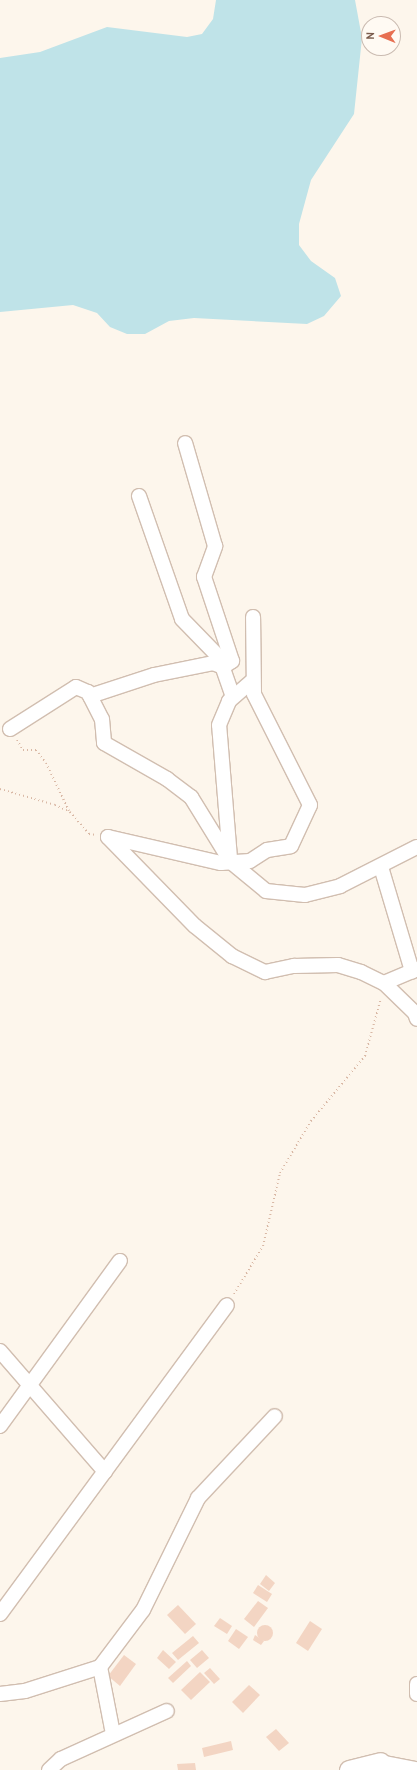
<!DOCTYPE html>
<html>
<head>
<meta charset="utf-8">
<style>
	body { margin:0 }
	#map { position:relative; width:417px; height:1770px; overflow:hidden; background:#fdf6ec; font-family:"PT Sans",sans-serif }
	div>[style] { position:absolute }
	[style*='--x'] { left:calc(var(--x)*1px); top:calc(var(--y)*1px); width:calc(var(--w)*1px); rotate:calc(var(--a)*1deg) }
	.water>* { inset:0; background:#bfe3e8 }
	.building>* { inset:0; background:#f3d5c3 }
	.round { border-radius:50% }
	.path>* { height:2px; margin-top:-1px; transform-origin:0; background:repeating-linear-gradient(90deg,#d9b8a5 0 1px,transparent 0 4px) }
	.roads { filter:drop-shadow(1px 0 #d1beb0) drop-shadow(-1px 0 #d1beb0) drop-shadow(0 1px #d1beb0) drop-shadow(0 -1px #d1beb0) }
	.street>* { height:14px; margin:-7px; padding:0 7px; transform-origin:7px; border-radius:7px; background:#fff }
	.secondary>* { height:19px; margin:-9.5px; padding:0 9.5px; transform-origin:9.5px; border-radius:9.5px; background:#fff }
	span { translate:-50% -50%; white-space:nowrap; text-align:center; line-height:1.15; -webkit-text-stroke:3px #fffaf3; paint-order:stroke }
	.north { position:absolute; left:361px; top:16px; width:40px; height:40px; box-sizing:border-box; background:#fffaf3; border:1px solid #cabbb1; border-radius:50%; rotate:271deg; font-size:11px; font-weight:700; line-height:16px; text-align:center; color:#7a5c4d }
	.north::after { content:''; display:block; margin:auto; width:14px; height:18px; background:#e76f51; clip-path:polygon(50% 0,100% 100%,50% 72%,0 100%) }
</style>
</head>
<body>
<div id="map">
	<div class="water">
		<i style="clip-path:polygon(216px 0,355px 0,362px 38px,354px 114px,311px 180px,299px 224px,299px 245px,311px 261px,335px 278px,341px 296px,324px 316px,307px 324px,194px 318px,169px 321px,145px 334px,127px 334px,110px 327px,97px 313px,73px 305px,0 312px,0 58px,40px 52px,107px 27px,187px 37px,202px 34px,213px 19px)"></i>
	</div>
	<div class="building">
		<i style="clip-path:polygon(266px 1575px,275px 1583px,269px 1591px,260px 1584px)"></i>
		<i style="clip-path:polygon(258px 1585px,272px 1594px,267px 1602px,253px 1593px)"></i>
		<i style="clip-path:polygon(258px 1601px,268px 1608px,254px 1627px,244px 1619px)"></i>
		<i style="clip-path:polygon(178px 1605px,196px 1624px,185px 1634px,167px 1615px)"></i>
		<i style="clip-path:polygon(220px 1618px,232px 1626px,227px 1634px,214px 1626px)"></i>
		<i style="clip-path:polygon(310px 1621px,322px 1629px,308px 1651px,296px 1643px)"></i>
		<i class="round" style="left:257px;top:1625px;width:16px;height:16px"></i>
		<i style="clip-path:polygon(236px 1629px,248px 1637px,239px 1649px,228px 1641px)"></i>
		<i style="clip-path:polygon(255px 1635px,264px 1641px,261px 1645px,253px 1640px)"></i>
		<i style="clip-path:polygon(193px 1636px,199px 1643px,178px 1660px,172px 1653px)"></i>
		<i style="clip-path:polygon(163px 1650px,176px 1662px,169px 1669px,157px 1658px)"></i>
		<i style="clip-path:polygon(202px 1650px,209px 1658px,197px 1668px,190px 1660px)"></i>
		<i style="clip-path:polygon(124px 1655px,136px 1664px,120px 1686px,108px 1676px)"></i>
		<i style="clip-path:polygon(187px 1661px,191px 1666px,173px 1683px,168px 1678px)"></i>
		<i style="clip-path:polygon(210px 1668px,220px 1679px,214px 1684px,204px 1673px)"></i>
		<i style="clip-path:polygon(200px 1672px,210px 1682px,191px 1700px,181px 1690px)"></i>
		<i style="clip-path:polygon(249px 1685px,260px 1695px,243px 1713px,232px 1702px)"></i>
		<i style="clip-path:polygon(276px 1729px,289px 1743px,279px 1751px,266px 1737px)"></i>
		<i style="clip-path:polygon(231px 1741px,233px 1750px,204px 1757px,202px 1748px)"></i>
		<i style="clip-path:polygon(195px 1763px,196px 1770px,178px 1770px,177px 1764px)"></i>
	</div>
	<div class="path">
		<i style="--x:17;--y:740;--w:12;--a:59"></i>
		<i style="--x:23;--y:750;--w:13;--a:0"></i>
		<i style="--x:36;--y:750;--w:16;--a:52"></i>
		<i style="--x:46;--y:763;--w:53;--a:64.4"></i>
		<i style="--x:0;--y:789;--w:57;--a:16.2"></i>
		<i style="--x:55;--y:805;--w:17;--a:25"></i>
		<i style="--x:70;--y:812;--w:29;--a:49"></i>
		<i style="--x:89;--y:834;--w:8;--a:7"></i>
		<i style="--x:234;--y:1294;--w:56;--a:-58.9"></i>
		<i style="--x:263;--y:1246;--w:75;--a:-76.9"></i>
		<i style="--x:280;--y:1173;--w:61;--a:-59.2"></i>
		<i style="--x:311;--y:1121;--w:85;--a:-50.3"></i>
		<i style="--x:365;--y:1056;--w:60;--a:-74.6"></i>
	</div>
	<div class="roads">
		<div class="street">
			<i style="--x:139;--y:496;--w:130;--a:70.7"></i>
			<i style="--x:182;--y:619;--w:53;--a:45.8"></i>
			<i style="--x:219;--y:657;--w:42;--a:70.7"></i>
			<i style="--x:90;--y:696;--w:67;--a:-18.2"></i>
			<i style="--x:154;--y:675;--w:60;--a:-11.5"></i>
			<i style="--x:213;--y:663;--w:11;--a:22"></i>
			<i style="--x:223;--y:667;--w:11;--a:-34"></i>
			<i style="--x:232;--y:661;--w:89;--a:-108.4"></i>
			<i style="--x:204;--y:577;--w:33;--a:-70"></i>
			<i style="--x:215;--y:546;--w:107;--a:-106.2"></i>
			<i style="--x:10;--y:729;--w:78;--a:-32.5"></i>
			<i style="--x:76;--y:687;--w:13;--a:23"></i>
			<i style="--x:88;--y:692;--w:30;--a:63"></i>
			<i style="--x:102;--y:719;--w:24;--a:85"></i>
			<i style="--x:104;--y:743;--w:73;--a:29.7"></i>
			<i style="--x:167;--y:779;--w:30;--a:37"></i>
			<i style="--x:191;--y:797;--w:76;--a:58.4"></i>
			<i style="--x:231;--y:862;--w:45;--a:39.6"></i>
			<i style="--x:266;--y:891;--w:39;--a:6"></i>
			<i style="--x:305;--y:895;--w:36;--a:-14"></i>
			<i style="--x:340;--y:886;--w:86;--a:-26.9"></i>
			<i style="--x:108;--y:837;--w:116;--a:13"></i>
			<i style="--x:221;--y:863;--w:29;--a:-4"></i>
			<i style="--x:250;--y:861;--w:20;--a:-33"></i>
			<i style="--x:267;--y:850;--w:24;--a:-9"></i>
			<i style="--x:291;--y:846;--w:45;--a:-65.1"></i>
			<i style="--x:310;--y:805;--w:124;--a:-116.8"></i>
			<i style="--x:254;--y:694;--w:77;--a:-90.7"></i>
			<i style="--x:108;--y:837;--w:124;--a:45.7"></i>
			<i style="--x:195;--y:926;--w:48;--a:39"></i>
			<i style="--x:232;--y:956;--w:37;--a:26"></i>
			<i style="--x:265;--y:972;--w:30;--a:-12"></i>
			<i style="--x:294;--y:966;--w:44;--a:-1.3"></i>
			<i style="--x:338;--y:965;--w:24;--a:17"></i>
			<i style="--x:361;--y:972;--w:25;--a:26"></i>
			<i style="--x:384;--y:983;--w:43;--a:44.1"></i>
			<i style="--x:415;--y:1013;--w:6;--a:72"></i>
			<i style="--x:230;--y:858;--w:133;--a:-94.7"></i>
			<i style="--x:219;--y:725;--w:26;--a:-67"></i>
			<i style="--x:229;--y:701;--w:32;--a:-41"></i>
			<i style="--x:381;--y:867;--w:109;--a:73.4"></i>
			<i style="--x:384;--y:983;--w:36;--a:-23"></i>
			<i style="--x:0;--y:1351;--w:160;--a:49"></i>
			<i style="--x:0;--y:1426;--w:204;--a:-54"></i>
			<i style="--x:0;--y:1614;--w:383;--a:-53.7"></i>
			<i style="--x:100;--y:1667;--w:68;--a:79"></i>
			<i style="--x:417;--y:1684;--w:10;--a:90"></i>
			<i style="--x:0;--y:1694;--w:25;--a:-7"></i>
			<i style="--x:25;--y:1691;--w:79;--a:-17.7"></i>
			<i style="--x:100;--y:1667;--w:71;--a:-53"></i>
			<i style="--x:143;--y:1610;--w:125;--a:-63.8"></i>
			<i style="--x:198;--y:1498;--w:112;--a:-46.8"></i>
			<i style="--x:380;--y:1762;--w:38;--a:11"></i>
			<i style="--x:49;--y:1770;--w:16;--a:-43"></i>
			<i style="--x:61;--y:1759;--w:116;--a:-24.4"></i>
		</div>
		<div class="secondary">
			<i style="--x:349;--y:1770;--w:32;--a:-14"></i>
		</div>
	</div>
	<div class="north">N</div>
</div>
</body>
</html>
